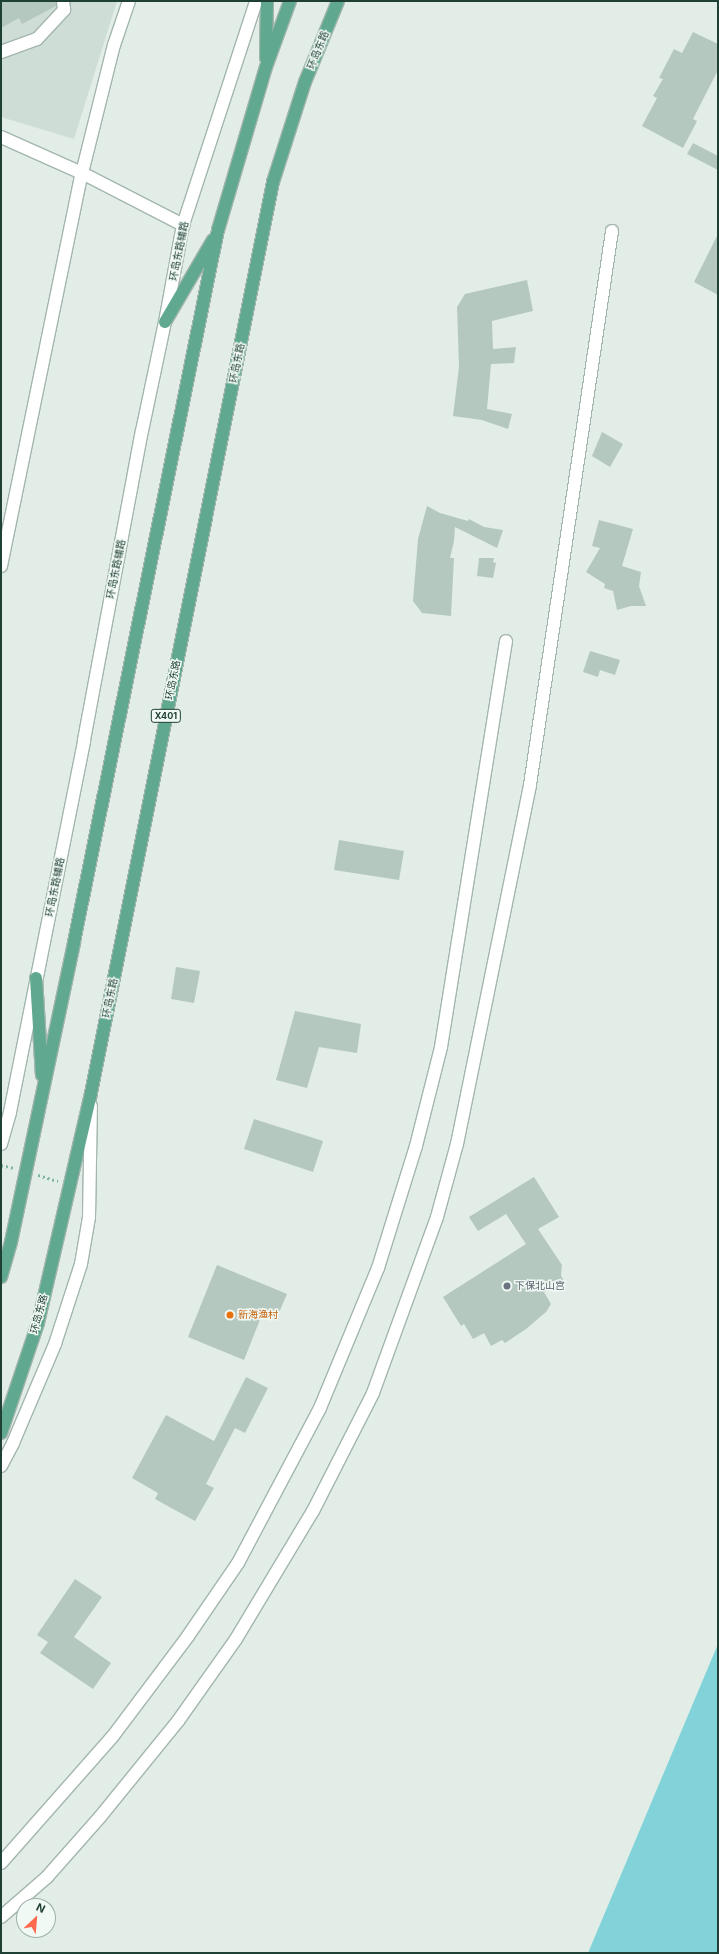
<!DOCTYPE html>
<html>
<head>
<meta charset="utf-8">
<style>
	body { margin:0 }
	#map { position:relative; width:719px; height:1954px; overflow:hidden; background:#e1ede6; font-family:Inter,"Noto Sans SC",sans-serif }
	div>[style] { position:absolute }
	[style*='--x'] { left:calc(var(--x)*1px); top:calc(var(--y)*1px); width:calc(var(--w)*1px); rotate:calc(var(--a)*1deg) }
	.built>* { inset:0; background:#ceddd5 }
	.water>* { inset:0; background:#82d3d9 }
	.building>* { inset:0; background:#b5c8bf }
	.path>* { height:2.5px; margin-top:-1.25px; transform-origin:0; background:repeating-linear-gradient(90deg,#7db59e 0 2px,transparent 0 5px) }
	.roads { filter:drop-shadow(1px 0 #a3b6ad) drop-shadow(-1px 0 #a3b6ad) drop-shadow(0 1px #a3b6ad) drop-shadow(0 -1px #a3b6ad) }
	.minor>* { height:12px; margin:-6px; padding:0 6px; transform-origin:6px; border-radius:6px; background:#fff }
	.major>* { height:12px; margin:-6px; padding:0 6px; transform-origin:6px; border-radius:6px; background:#60a88f }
	.dots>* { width:11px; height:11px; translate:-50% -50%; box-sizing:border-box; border:2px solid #f1f9f5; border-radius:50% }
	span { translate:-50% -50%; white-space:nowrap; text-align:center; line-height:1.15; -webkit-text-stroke:3px #f1f9f5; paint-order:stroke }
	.shield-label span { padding:1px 3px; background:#f1f9f5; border:1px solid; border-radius:3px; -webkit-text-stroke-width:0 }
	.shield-label { font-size:9px; color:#1f4034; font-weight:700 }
	.street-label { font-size:10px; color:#1f4034 }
	.worship-label { font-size:10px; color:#5b616d }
	.left { translate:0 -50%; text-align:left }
	.food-label { font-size:10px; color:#c56008 }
	.frame { position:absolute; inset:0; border:2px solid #1f4034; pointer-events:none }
	.north { position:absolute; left:16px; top:1898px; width:40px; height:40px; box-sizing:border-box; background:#f1f9f5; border:1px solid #9dafa8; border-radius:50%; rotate:26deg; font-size:11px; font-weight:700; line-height:16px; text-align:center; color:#1f4034 }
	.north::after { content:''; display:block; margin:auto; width:14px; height:18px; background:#ff694d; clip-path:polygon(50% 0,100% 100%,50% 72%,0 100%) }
</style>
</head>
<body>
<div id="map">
	<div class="built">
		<i style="clip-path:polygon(1px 1px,117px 1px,74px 139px,1px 117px)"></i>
	</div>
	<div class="water">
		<i style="clip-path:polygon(718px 1644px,718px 1953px,588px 1953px)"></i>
	</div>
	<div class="building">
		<i style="clip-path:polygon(1px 1px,56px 1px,56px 6px,22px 24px,19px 18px,1px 28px)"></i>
		<i style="clip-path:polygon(693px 32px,718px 44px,718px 70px,693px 119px,697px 121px,683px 148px,642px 126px,657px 98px,653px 96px,663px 79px,659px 78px,674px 49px,682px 53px)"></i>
		<i style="clip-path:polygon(693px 143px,718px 156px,718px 170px,687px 154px)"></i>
		<i style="clip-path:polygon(718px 234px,718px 295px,694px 282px)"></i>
		<i style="clip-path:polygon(527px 280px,533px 311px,492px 321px,493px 349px,516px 347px,514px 363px,491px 364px,487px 409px,512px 414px,508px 429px,482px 420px,453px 416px,459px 367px,457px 307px,465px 294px)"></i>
		<i style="clip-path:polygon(602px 432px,623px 444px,610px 467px,592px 456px)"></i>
		<i style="clip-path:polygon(427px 506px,440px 513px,468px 521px,469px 519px,484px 527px,503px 530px,497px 548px,455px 527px,454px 541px,450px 558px,454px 558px,451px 616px,422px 613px,413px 601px,418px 539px)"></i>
		<i style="clip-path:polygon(599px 520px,633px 529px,622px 566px,641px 572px,639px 586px,646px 606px,631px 606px,617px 610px,613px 591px,604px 588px,605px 584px,586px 572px,600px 548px,592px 546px)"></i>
		<i style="clip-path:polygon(479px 558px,494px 558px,493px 562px,496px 563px,493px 578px,477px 576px)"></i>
		<i style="clip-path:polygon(590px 651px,620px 660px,615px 675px,600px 670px,598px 677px,583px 672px)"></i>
		<i style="clip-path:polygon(339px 840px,404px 851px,399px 880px,334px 870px)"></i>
		<i style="clip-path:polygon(176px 967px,200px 971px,194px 1003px,171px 999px)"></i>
		<i style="clip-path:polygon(295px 1011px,361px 1024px,357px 1053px,319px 1047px,307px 1088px,276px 1080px)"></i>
		<i style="clip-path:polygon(254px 1119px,323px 1141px,313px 1172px,244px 1149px)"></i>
		<i style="clip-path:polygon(534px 1177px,559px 1217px,538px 1229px,562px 1265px,561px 1275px,563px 1280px,544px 1292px,551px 1304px,546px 1312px,526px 1329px,505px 1343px,502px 1340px,491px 1346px,484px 1333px,473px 1339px,464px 1324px,461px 1326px,443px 1297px,526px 1244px,506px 1214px,478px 1231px,469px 1217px)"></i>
		<i style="clip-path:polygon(217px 1265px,287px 1294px,277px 1317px,263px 1312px,244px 1360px,188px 1337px)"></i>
		<i style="clip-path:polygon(246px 1377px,268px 1388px,245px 1433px,235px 1428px,206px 1484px,214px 1488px,195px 1521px,155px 1499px,158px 1493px,132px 1478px,166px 1415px,214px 1441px)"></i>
		<i style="clip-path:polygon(75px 1579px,102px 1597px,74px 1637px,111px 1663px,93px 1689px,40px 1653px,48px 1642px,37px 1635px)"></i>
	</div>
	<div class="path">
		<i style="--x:1;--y:1165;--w:13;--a:13"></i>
		<i style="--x:38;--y:1175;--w:21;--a:17"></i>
	</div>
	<div class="roads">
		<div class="minor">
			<i style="--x:1;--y:52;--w:38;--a:-20"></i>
			<i style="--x:37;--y:39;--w:40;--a:-47"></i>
			<i style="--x:64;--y:10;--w:9;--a:-96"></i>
			<i style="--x:1;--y:137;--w:89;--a:24"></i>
			<i style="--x:82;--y:173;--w:114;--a:27.2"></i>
			<i style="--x:1;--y:566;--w:401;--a:-78.4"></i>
			<i style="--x:82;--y:173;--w:132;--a:-76"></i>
			<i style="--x:114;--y:45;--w:46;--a:-71.2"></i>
			<i style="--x:1;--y:1144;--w:33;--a:-74"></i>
			<i style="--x:10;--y:1112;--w:379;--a:-78.7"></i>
			<i style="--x:84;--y:740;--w:314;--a:-79.4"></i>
			<i style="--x:142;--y:431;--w:111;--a:-78.1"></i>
			<i style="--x:165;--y:322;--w:99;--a:-79.5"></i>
			<i style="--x:183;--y:225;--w:236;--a:-71.9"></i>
			<i style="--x:1;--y:1466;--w:26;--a:-62"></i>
			<i style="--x:13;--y:1443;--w:108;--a:-67"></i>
			<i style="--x:55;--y:1344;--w:84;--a:-72"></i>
			<i style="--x:81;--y:1264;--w:48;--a:-80.3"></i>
			<i style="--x:89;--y:1217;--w:111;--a:-89"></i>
			<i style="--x:1;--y:1863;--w:169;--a:-48.6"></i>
			<i style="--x:113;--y:1736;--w:125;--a:-53.1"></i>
			<i style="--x:188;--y:1636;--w:88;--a:-55.6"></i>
			<i style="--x:238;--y:1563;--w:175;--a:-62.1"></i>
			<i style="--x:320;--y:1408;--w:152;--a:-67.5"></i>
			<i style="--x:378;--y:1268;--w:128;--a:-72.7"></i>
			<i style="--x:416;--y:1146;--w:102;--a:-75.8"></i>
			<i style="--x:441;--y:1047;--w:411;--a:-80.9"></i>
			<i style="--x:1;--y:1917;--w:61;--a:-41"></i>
			<i style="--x:47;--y:1877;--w:80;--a:-48.5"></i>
			<i style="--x:100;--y:1817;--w:124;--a:-50.9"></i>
			<i style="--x:178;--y:1721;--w:100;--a:-54.7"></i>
			<i style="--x:236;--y:1639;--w:149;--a:-59"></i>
			<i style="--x:313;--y:1511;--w:132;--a:-63"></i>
			<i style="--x:373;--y:1393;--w:187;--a:-70"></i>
			<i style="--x:437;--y:1217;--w:76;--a:-74.7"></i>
			<i style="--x:457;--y:1144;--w:366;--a:-78.5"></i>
			<i style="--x:530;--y:785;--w:560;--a:-81.58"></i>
		</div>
		<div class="major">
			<i style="--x:266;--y:58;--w:57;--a:-89"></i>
			<i style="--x:165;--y:322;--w:95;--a:-59.7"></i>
			<i style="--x:36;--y:978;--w:97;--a:86.5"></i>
			<i style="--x:1;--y:1277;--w:36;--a:-74"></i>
			<i style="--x:11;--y:1242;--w:307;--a:-78.1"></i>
			<i style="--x:74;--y:942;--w:726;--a:-78.57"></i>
			<i style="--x:218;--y:230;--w:170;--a:-73.6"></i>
			<i style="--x:266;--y:67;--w:70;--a:-70"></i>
			<i style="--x:1;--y:1433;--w:116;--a:-71.4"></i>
			<i style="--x:38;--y:1323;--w:236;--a:-77"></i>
			<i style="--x:91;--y:1093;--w:929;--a:-78.7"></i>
			<i style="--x:273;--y:182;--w:105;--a:-72.3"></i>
			<i style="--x:305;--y:82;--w:87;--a:-67.8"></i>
		</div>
	</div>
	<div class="dots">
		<i style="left:507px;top:1286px;background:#6b7280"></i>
		<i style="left:230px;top:1315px;background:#e8710a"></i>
	</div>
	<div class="shield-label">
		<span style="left:166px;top:716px">X401</span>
	</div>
	<div class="street-label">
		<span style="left:318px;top:50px;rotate:-68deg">环岛东路</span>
		<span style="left:179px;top:251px;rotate:-79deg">环岛东路辅路</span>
		<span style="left:237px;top:363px;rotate:-79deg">环岛东路</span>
		<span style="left:116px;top:569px;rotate:-79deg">环岛东路辅路</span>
		<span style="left:173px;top:680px;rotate:-79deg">环岛东路</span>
		<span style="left:55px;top:887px;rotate:-79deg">环岛东路辅路</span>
		<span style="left:110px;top:998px;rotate:-79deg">环岛东路</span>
		<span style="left:39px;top:1314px;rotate:-75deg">环岛东路</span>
	</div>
	<div class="worship-label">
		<span class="left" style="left:515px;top:1286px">下保北山宫</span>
	</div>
	<div class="food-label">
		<span class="left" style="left:238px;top:1315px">新海渔村</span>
	</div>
	<div class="frame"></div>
	<div class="north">N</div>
</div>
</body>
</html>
